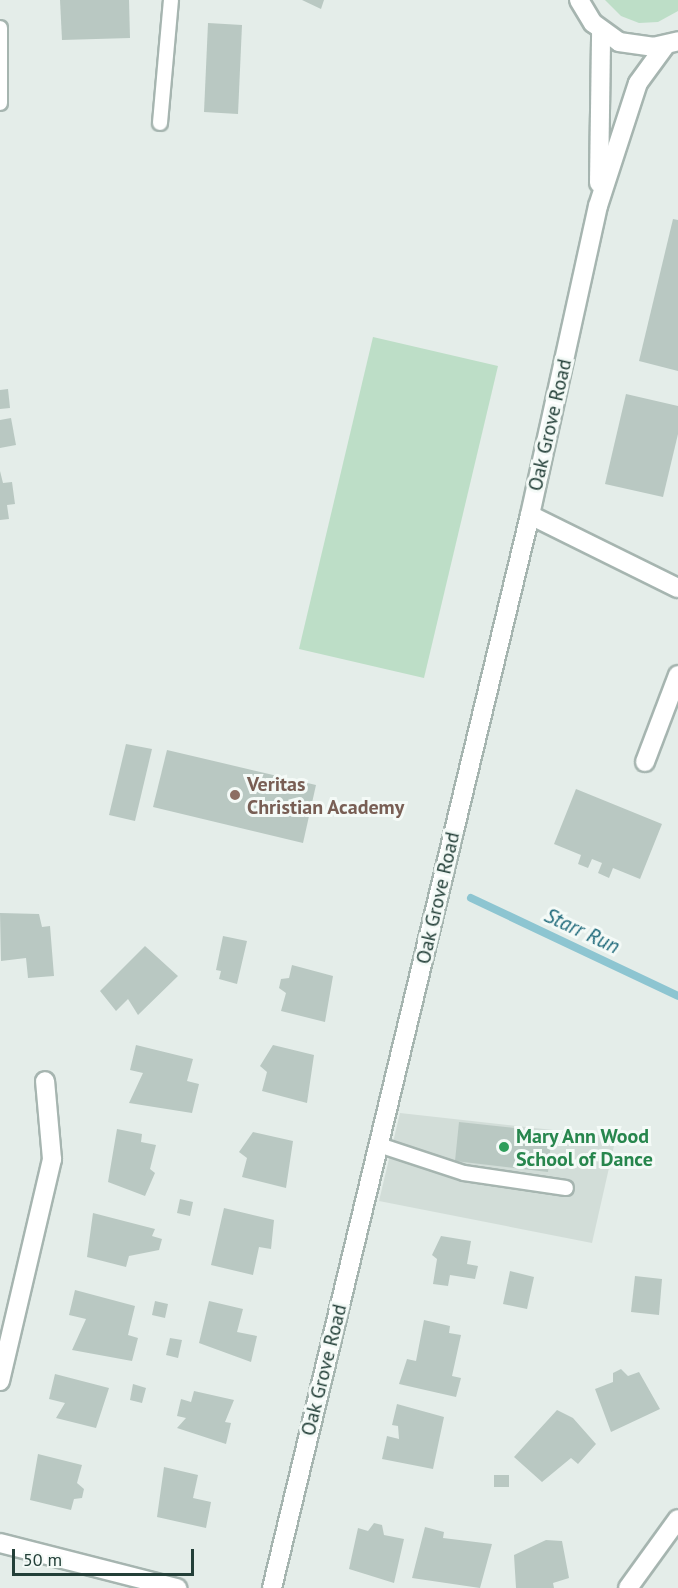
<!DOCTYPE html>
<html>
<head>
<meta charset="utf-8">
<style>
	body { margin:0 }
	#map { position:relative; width:678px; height:1588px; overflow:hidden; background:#e4ede9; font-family:"PT Sans",sans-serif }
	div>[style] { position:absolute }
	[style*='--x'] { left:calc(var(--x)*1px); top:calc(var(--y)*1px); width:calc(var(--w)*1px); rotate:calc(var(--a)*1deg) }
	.built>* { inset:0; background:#d2ddd8 }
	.green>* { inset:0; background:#bddec7 }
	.stream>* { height:8px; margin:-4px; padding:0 4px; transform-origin:4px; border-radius:4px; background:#8dc5d1 }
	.building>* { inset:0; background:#b9c8c2 }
	.roads { filter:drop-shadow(2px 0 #a6b5b0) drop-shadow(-2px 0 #a6b5b0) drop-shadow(0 2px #a6b5b0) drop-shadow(0 -2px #a6b5b0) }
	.service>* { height:14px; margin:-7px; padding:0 7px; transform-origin:7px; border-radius:7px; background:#fff }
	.minor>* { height:18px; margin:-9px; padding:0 9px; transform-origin:9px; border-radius:9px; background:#fff }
	.tertiary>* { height:18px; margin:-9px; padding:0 9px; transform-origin:9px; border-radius:9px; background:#fff }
	.dots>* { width:16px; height:16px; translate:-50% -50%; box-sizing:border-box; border:3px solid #f4faf7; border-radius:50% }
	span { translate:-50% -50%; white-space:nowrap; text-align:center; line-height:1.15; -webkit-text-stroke:6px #f4faf7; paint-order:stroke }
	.street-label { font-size:20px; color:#233f38 }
	.education-label { font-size:20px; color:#785e54; font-weight:700 }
	.left { translate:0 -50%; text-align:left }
	.leisure-label { font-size:20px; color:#27864d; font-weight:700 }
	.water-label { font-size:21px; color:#1e697a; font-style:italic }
	.scale { position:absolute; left:12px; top:1549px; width:182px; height:27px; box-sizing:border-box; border:3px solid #233f38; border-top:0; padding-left:8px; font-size:18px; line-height:21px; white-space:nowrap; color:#233f38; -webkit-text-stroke:4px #f4faf7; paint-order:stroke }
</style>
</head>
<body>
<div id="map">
	<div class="built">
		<i style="clip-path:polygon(400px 1113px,616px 1137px,592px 1243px,379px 1201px)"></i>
	</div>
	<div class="green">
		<i style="clip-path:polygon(605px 0,678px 0,678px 11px,658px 22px,639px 23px,621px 16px)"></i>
		<i style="clip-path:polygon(373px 337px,498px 366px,424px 678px,299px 649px)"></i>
	</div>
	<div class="stream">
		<i style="--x:471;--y:898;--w:229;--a:25.3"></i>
	</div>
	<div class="building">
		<i style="clip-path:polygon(60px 0,129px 0,130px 38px,62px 40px)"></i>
		<i style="clip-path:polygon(302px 0,324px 0,321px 9px)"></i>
		<i style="clip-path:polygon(208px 23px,242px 25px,238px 114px,204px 112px)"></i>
		<i style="clip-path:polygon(673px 219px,678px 220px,678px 371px,639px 361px)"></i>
		<i style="clip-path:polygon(8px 389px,10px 408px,0 409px,0 390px)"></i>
		<i style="clip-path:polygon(626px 394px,678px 406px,678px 434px,663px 497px,605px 484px)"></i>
		<i style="clip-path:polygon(11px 418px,16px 445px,0 448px,0 420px)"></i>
		<i style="clip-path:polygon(0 471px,3px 483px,12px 482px,15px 504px,7px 505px,9px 519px,0 520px)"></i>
		<i style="clip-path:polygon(126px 744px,152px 749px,135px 821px,109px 815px)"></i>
		<i style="clip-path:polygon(167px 750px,316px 785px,303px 843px,153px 807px)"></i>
		<i style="clip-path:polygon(576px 789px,662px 824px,640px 879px,613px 868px,609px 878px,598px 873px,602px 863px,592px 859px,588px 868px,578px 864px,581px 855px,554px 844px)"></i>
		<i style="clip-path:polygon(0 913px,39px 914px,42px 927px,50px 926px,54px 976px,28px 978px,26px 958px,1px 961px)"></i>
		<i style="clip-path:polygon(223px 936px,247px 941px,237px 984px,219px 979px,221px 971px,216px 970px)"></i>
		<i style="clip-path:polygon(145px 946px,178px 976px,138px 1015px,128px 999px,116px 1011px,100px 991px)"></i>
		<i style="clip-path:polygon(292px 965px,333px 976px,325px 1022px,281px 1011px,286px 993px,279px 988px,281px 979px,289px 978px)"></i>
		<i style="clip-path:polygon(136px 1045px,193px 1059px,187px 1081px,199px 1084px,192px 1113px,129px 1103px,143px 1073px,130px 1070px)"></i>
		<i style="clip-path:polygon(273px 1045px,314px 1055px,307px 1103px,262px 1091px,267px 1072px,260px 1066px)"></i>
		<i style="clip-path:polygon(459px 1122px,552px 1132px,548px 1172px,455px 1161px)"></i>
		<i style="clip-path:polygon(117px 1129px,142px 1134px,141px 1142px,156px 1145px,150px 1169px,155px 1173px,145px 1196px,108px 1182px)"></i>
		<i style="clip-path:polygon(253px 1132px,293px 1141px,286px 1188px,242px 1177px,247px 1158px,239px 1152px)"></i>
		<i style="clip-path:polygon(180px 1199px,193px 1202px,190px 1216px,177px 1213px)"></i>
		<i style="clip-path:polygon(224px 1208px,274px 1220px,271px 1249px,259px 1247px,253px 1275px,211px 1265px)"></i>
		<i style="clip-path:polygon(93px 1213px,155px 1229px,152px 1236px,162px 1239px,159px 1250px,129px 1256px,126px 1267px,87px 1257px)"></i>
		<i style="clip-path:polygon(441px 1236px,471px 1241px,467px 1264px,478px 1266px,475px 1279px,450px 1275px,448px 1286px,433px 1284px,437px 1259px,432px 1255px)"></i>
		<i style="clip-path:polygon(510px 1271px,534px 1277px,527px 1309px,503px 1304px)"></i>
		<i style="clip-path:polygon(635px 1276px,662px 1279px,659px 1315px,631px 1312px)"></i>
		<i style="clip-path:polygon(75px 1290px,135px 1306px,128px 1335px,138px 1338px,132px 1361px,72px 1350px,86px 1319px,69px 1315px)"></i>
		<i style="clip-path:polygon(155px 1301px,168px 1304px,165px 1318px,152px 1315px)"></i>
		<i style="clip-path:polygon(209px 1301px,243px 1309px,237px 1332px,257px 1336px,251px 1362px,199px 1343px)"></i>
		<i style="clip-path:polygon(424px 1320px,450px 1326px,449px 1333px,461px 1335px,452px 1376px,461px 1378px,456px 1397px,399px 1384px,407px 1359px,416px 1361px)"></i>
		<i style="clip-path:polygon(170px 1338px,182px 1340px,178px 1358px,166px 1355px)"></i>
		<i style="clip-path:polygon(621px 1369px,628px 1376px,639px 1372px,660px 1409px,611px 1432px,595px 1389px,613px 1382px,613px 1373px)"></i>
		<i style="clip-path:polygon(55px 1374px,109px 1388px,96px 1428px,56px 1418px,65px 1403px,49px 1399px)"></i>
		<i style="clip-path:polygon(133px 1384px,146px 1388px,142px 1403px,130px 1400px)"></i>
		<i style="clip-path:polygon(194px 1391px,234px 1400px,225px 1422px,231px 1423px,226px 1444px,177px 1428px,186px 1418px,177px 1416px,181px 1399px,191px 1402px)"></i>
		<i style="clip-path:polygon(397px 1404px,444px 1417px,433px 1469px,382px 1459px,387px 1436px,399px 1439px,398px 1426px,392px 1425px)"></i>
		<i style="clip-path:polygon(557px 1410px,573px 1418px,596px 1444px,578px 1464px,571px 1458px,542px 1482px,514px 1457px)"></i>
		<i style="clip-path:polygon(38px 1454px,82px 1465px,77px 1483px,84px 1489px,82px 1498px,74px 1499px,71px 1510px,30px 1500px)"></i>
		<i style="clip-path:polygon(164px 1467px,198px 1475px,193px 1498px,211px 1502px,206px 1528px,157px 1517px)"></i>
		<i style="clip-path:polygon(494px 1475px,509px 1475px,509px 1487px,494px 1487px)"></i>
		<i style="clip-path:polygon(374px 1523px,382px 1525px,384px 1535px,404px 1539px,394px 1583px,349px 1569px,358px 1528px,368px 1531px)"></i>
		<i style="clip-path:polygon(425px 1527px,444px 1532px,443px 1538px,492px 1544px,480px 1588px,412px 1578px)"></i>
		<i style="clip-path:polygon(546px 1540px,562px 1541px,569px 1578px,553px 1583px,554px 1588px,516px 1588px,514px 1555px)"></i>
	</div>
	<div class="roads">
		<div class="service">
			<i style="--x:0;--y:28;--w:75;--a:90"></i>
			<i style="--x:160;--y:123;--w:123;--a:-84.9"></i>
			<i style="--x:379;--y:1145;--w:89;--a:18.2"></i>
			<i style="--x:464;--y:1173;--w:103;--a:8.4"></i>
		</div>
		<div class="minor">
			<i style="--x:530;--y:515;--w:165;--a:26.3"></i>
			<i style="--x:645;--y:762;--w:93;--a:-69.2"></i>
			<i style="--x:0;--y:1381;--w:228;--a:-76.8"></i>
			<i style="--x:52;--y:1159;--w:78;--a:-95.1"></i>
			<i style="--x:0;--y:1543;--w:183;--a:14.3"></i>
			<i style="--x:628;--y:1588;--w:85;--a:-54.1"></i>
		</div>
		<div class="tertiary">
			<i style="--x:579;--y:0;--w:27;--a:59"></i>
			<i style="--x:593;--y:23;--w:32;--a:36"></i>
			<i style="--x:619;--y:42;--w:34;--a:8"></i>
			<i style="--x:653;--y:47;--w:26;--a:-13"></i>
			<i style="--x:599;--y:183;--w:152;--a:-89.2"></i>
			<i style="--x:272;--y:1588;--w:1104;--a:-76.48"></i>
			<i style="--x:530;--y:515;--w:316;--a:-77.6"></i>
			<i style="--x:598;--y:206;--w:129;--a:-72"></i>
			<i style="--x:638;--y:83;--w:46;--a:-53.9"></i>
		</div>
	</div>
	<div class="dots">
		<i style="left:235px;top:795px;background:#8d6e63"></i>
		<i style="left:504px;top:1147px;background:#2e9e5b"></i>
	</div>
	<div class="street-label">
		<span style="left:550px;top:425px;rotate:-77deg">Oak Grove Road</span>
		<span style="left:438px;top:898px;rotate:-77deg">Oak Grove Road</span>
		<span style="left:324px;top:1370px;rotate:-76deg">Oak Grove Road</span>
	</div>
	<div class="education-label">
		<span class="left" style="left:247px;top:796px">Veritas<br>Christian Academy</span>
	</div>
	<div class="leisure-label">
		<span class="left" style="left:516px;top:1148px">Mary Ann Wood<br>School of Dance</span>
	</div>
	<div class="water-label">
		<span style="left:582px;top:931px;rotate:25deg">Starr Run</span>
	</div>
	<div class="scale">50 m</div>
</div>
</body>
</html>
